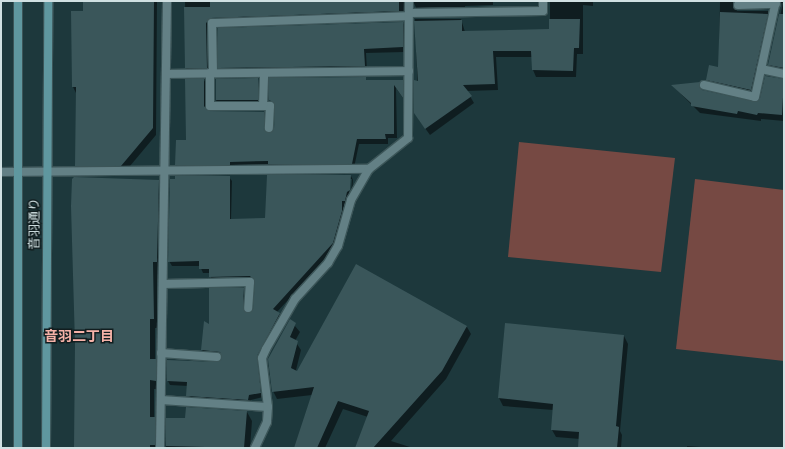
<!DOCTYPE html>
<html>
<head>
<meta charset="utf-8">
<style>
	body { margin:0 }
	#map { position:relative; width:785px; height:449px; overflow:hidden; background:#1d383c; font-family:Merriweather,"Noto Sans JP",serif }
	div>[style] { position:absolute }
	[style*='--x'] { left:calc(var(--x)*1px); top:calc(var(--y)*1px); width:calc(var(--w)*1px); rotate:calc(var(--a)*1deg) }
	.green>* { inset:0; background:#764943 }
	.shadow>* { inset:0; background:#0007 }
	.building>* { inset:0; background:#3a565a }
	.roads { filter:drop-shadow(1px 0 #3c5558) drop-shadow(-1px 0 #3c5558) drop-shadow(0 1px #3c5558) drop-shadow(0 -1px #3c5558) }
	.service>* { height:8px; margin:-4px; padding:0 4px; transform-origin:4px; border-radius:4px; background:#638085 }
	.minor>* { height:8px; margin:-4px; padding:0 4px; transform-origin:4px; border-radius:4px; background:#638085 }
	.secondary>* { height:8px; margin:-4px; padding:0 4px; transform-origin:4px; border-radius:4px; background:#5f979f }
	span { translate:-50% -50%; white-space:nowrap; text-align:center; line-height:1.15; -webkit-text-stroke:3px #111d1f; paint-order:stroke }
	.street-label { font-size:13px; color:#d0e0e2 }
	.neighbourhood-label { font-size:14px; color:#f5b2a8; font-weight:700 }
	.frame { position:absolute; inset:0; border:2px solid #d0e0e2; pointer-events:none }
</style>
</head>
<body>
<div id="map">
	<div class="green">
		<i style="clip-path:polygon(519px 142px,675px 158px,661px 272px,508px 257px)"></i>
		<i style="clip-path:polygon(695px 179px,784px 190px,784px 361px,676px 349px)"></i>
	</div>
	<div class="shadow">
		<i style="clip-path:polygon(90px 1px,157px 1px,156px 135px,125px 172px,79px 172px,76px 166px,76px 93px,73px 87px,84px 12px)"></i>
		<i style="clip-path:polygon(185px 1px,493px 1px,493px 5px,465px 6px,465px 13px,419px 14px,413px 1px,407px 17px,215px 24px,210px 74px,189px 74px,186px 68px)"></i>
		<i style="clip-path:polygon(550px 1px,593px 1px,593px 6px,583px 5px,583px 54px,577px 54px,576px 77px,536px 77px,533px 70px,533px 57px,496px 57px,498px 90px,467px 91px,474px 103px,430px 135px,419px 120px,415px 19px,461px 19px,465px 32px,550px 30px)"></i>
		<i style="clip-path:polygon(720px 1px,784px 1px,784px 74px,772px 71px,769px 65px,783px 3px,742px 6px,736px 9px,737px 11px,768px 11px,772px 17px,754px 96px,711px 86px,707px 80px,719px 68px)"></i>
		<i style="clip-path:polygon(403px 23px,406px 28px,405px 52px,366px 53px,367px 71px,222px 72px,219px 68px)"></i>
		<i style="clip-path:polygon(365px 78px,367px 81px,402px 81px,405px 86px,405px 101px,396px 88px,397px 138px,388px 138px,388px 144px,359px 144px,354px 168px,272px 169px,270px 166px,179px 170px,176px 165px,187px 141px,204px 80px,207px 85px,207px 112px,264px 112px,267px 118px,266px 133px,269px 135px,275px 129px,276px 106px,270px 100px)"></i>
		<i style="clip-path:polygon(258px 79px,259px 103px,218px 103px,216px 100px,216px 80px)"></i>
		<i style="clip-path:polygon(783px 80px,784px 121px,761px 119px,761px 121px,700px 113px,673px 86px,699px 83px,702px 91px,757px 103px)"></i>
		<i style="clip-path:polygon(evenodd,351px 176px,353px 180px,352px 195px,347px 205px,344px 205px,344px 216px,335px 249px,277px 312px,282px 318px,259px 361px,263px 397px,251px 400px,250px 404px,190px 400px,188px 386px,170px 385px,168px 381px,200px 364px,223px 361px,222px 356px,205px 354px,202px 350px,210px 325px,243px 289px,246px 293px,245px 311px,248px 315px,254px 309px,256px 284px,253px 281px,212px 281px,210px 273px,203px 273px,200px 266px,172px 266px,169px 261px,229px 177px,232px 181px,231px 220px,266px 219px,351px 176px,350px 179px,352px 179px,351px 195px,349px 195px,350px 179px)"></i>
		<i style="clip-path:polygon(75px 178px,158px 181px,163px 191px,162px 271px,158px 271px,159px 328px,155px 328px,155px 360px,161px 369px,160px 389px,154px 389px,154px 418px,160px 428px,160px 448px,75px 448px)"></i>
		<i style="clip-path:polygon(290px 320px,300px 332px,295px 341px,301px 350px,295px 374px,467px 327px,471px 334px,446px 379px,391px 441px,413px 448px,356px 448px,368px 417px,343px 409px,325px 448px,295px 448px,312px 395px,277px 399px,273px 391px,269px 359px)"></i>
		<i style="clip-path:polygon(624px 336px,628px 344px,620px 431px,622px 435px,621px 448px,579px 448px,580px 439px,556px 437px,552px 430px,553px 410px,503px 406px,499px 398px)"></i>
		<i style="clip-path:polygon(247px 412px,252px 421px,250px 448px,166px 448px,167px 419px,186px 419px)"></i>
		<i style="clip-path:polygon(687px 446px,715px 448px,687px 448px)"></i>
	</div>
	<div class="building">
		<i style="clip-path:polygon(83px 1px,154px 1px,153px 128px,121px 166px,75px 166px,76px 87px,72px 87px,71px 11px,83px 11px)"></i>
		<i style="clip-path:polygon(210px 1px,399px 1px,399px 11px,211px 18px,206px 23px,207px 68px,185px 68px,184px 7px,210px 7px)"></i>
		<i style="clip-path:polygon(720px 12px,768px 14px,751px 90px,706px 80px,709px 65px,718px 67px)"></i>
		<i style="clip-path:polygon(779px 14px,784px 14px,784px 68px,768px 65px)"></i>
		<i style="clip-path:polygon(549px 19px,580px 19px,579px 48px,574px 48px,573px 71px,532px 70px,531px 51px,493px 51px,495px 84px,463px 85px,472px 96px,425px 129px,414px 113px,414px 80px,418px 81px,414px 21px,462px 20px,462px 31px,549px 29px)"></i>
		<i style="clip-path:polygon(403px 22px,403px 47px,364px 49px,365px 66px,218px 68px,218px 28px)"></i>
		<i style="clip-path:polygon(765px 76px,784px 79px,782px 115px,758px 113px,757px 115px,738px 111px,737px 114px,691px 106px,691px 103px,671px 85px,700px 82px,699px 87px,702px 90px,756px 102px,760px 98px)"></i>
		<i style="clip-path:polygon(366px 77px,366px 80px,403px 80px,403px 98px,394px 85px,394px 134px,385px 134px,386px 139px,357px 139px,352px 164px,268px 164px,268px 161px,230px 162px,230px 165px,175px 165px,176px 140px,186px 140px,185px 79px,204px 79px,204px 106px,208px 111px,264px 112px,264px 130px,269px 133px,274px 129px,275px 106px,273px 102px,269px 100px,269px 78px)"></i>
		<i style="clip-path:polygon(258px 78px,258px 100px,216px 100px,216px 79px)"></i>
		<i style="clip-path:polygon(267px 175px,351px 175px,350px 190px,347px 192px,345px 201px,342px 201px,342px 211px,333px 243px,273px 309px,280px 313px,257px 356px,261px 393px,249px 395px,248px 400px,186px 396px,187px 382px,167px 381px,167px 360px,217px 362px,222px 358px,220px 352px,201px 350px,204px 321px,209px 324px,209px 288px,244px 288px,243px 308px,248px 313px,253px 309px,255px 282px,250px 276px,209px 277px,209px 269px,199px 269px,199px 261px,168px 262px,170px 179px,175px 179px,175px 176px,230px 176px,230px 219px,265px 218px)"></i>
		<i style="clip-path:polygon(74px 177px,159px 180px,157px 262px,153px 262px,154px 319px,150px 319px,150px 359px,156px 359px,156px 381px,150px 380px,150px 417px,155px 417px,155px 445px,150px 445px,150px 448px,74px 448px,75px 344px,71px 206px,72px 179px)"></i>
		<i style="clip-path:polygon(356px 264px,467px 326px,442px 371px,373px 448px,355px 448px,369px 411px,338px 401px,317px 448px,294px 448px,314px 387px,272px 392px,268px 359px,290px 319px,296px 323px,290px 337px,298px 341px,291px 368px,297px 371px)"></i>
		<i style="clip-path:polygon(505px 323px,624px 335px,616px 426px,619px 427px,617px 448px,578px 448px,579px 432px,551px 430px,553px 404px,498px 398px)"></i>
		<i style="clip-path:polygon(186px 407px,247px 411px,244px 448px,166px 446px,166px 418px,185px 418px)"></i>
	</div>
	<div class="roads">
		<div class="service">
			<i style="--x:738;--y:5;--w:38;--a:-2"></i>
			<i style="--x:410;--y:13;--w:133;--a:-0.9"></i>
			<i style="--x:543;--y:11;--w:10;--a:-90"></i>
			<i style="--x:761;--y:69;--w:24;--a:12"></i>
			<i style="--x:210;--y:73;--w:33;--a:90"></i>
			<i style="--x:210;--y:106;--w:60;--a:0"></i>
			<i style="--x:270;--y:106;--w:22;--a:93"></i>
			<i style="--x:213;--y:73;--w:50;--a:-91.1"></i>
			<i style="--x:212;--y:23;--w:196;--a:-2"></i>
			<i style="--x:704;--y:85;--w:52;--a:13.2"></i>
			<i style="--x:755;--y:97;--w:98;--a:-77.7"></i>
			<i style="--x:263;--y:106;--w:33;--a:-88"></i>
			<i style="--x:163;--y:284;--w:87;--a:-1.3"></i>
			<i style="--x:250;--y:282;--w:26;--a:94"></i>
			<i style="--x:161;--y:353;--w:56;--a:4.1"></i>
			<i style="--x:161;--y:400;--w:107;--a:3.7"></i>
			<i style="--x:268;--y:407;--w:15;--a:94"></i>
			<i style="--x:267;--y:422;--w:29;--a:115"></i>
		</div>
		<div class="minor">
			<i style="--x:166;--y:74;--w:243;--a:-0.7"></i>
			<i style="--x:1;--y:172;--w:368;--a:-0.5"></i>
			<i style="--x:268;--y:407;--w:49;--a:-97"></i>
			<i style="--x:262;--y:358;--w:10;--a:-66"></i>
			<i style="--x:266;--y:349;--w:58;--a:-59.9"></i>
			<i style="--x:295;--y:299;--w:49;--a:-47.5"></i>
			<i style="--x:328;--y:263;--w:20;--a:-60"></i>
			<i style="--x:338;--y:246;--w:48;--a:-74.2"></i>
			<i style="--x:351;--y:200;--w:36;--a:-60"></i>
			<i style="--x:369;--y:169;--w:50;--a:-38.5"></i>
			<i style="--x:408;--y:138;--w:137;--a:-89.6"></i>
			<i style="--x:160;--y:448;--w:447;--a:-89.1"></i>
		</div>
		<div class="secondary">
			<i style="--x:18;--y:1;--w:447;--a:90"></i>
			<i style="--x:46;--y:448;--w:447;--a:-89.7"></i>
		</div>
	</div>
	<div class="street-label">
		<span style="left:35px;top:224px;rotate:-90deg">音羽通り</span>
	</div>
	<div class="neighbourhood-label">
		<span style="left:79px;top:336px">音羽二丁目</span>
	</div>
	<div class="frame"></div>
</div>
</body>
</html>
